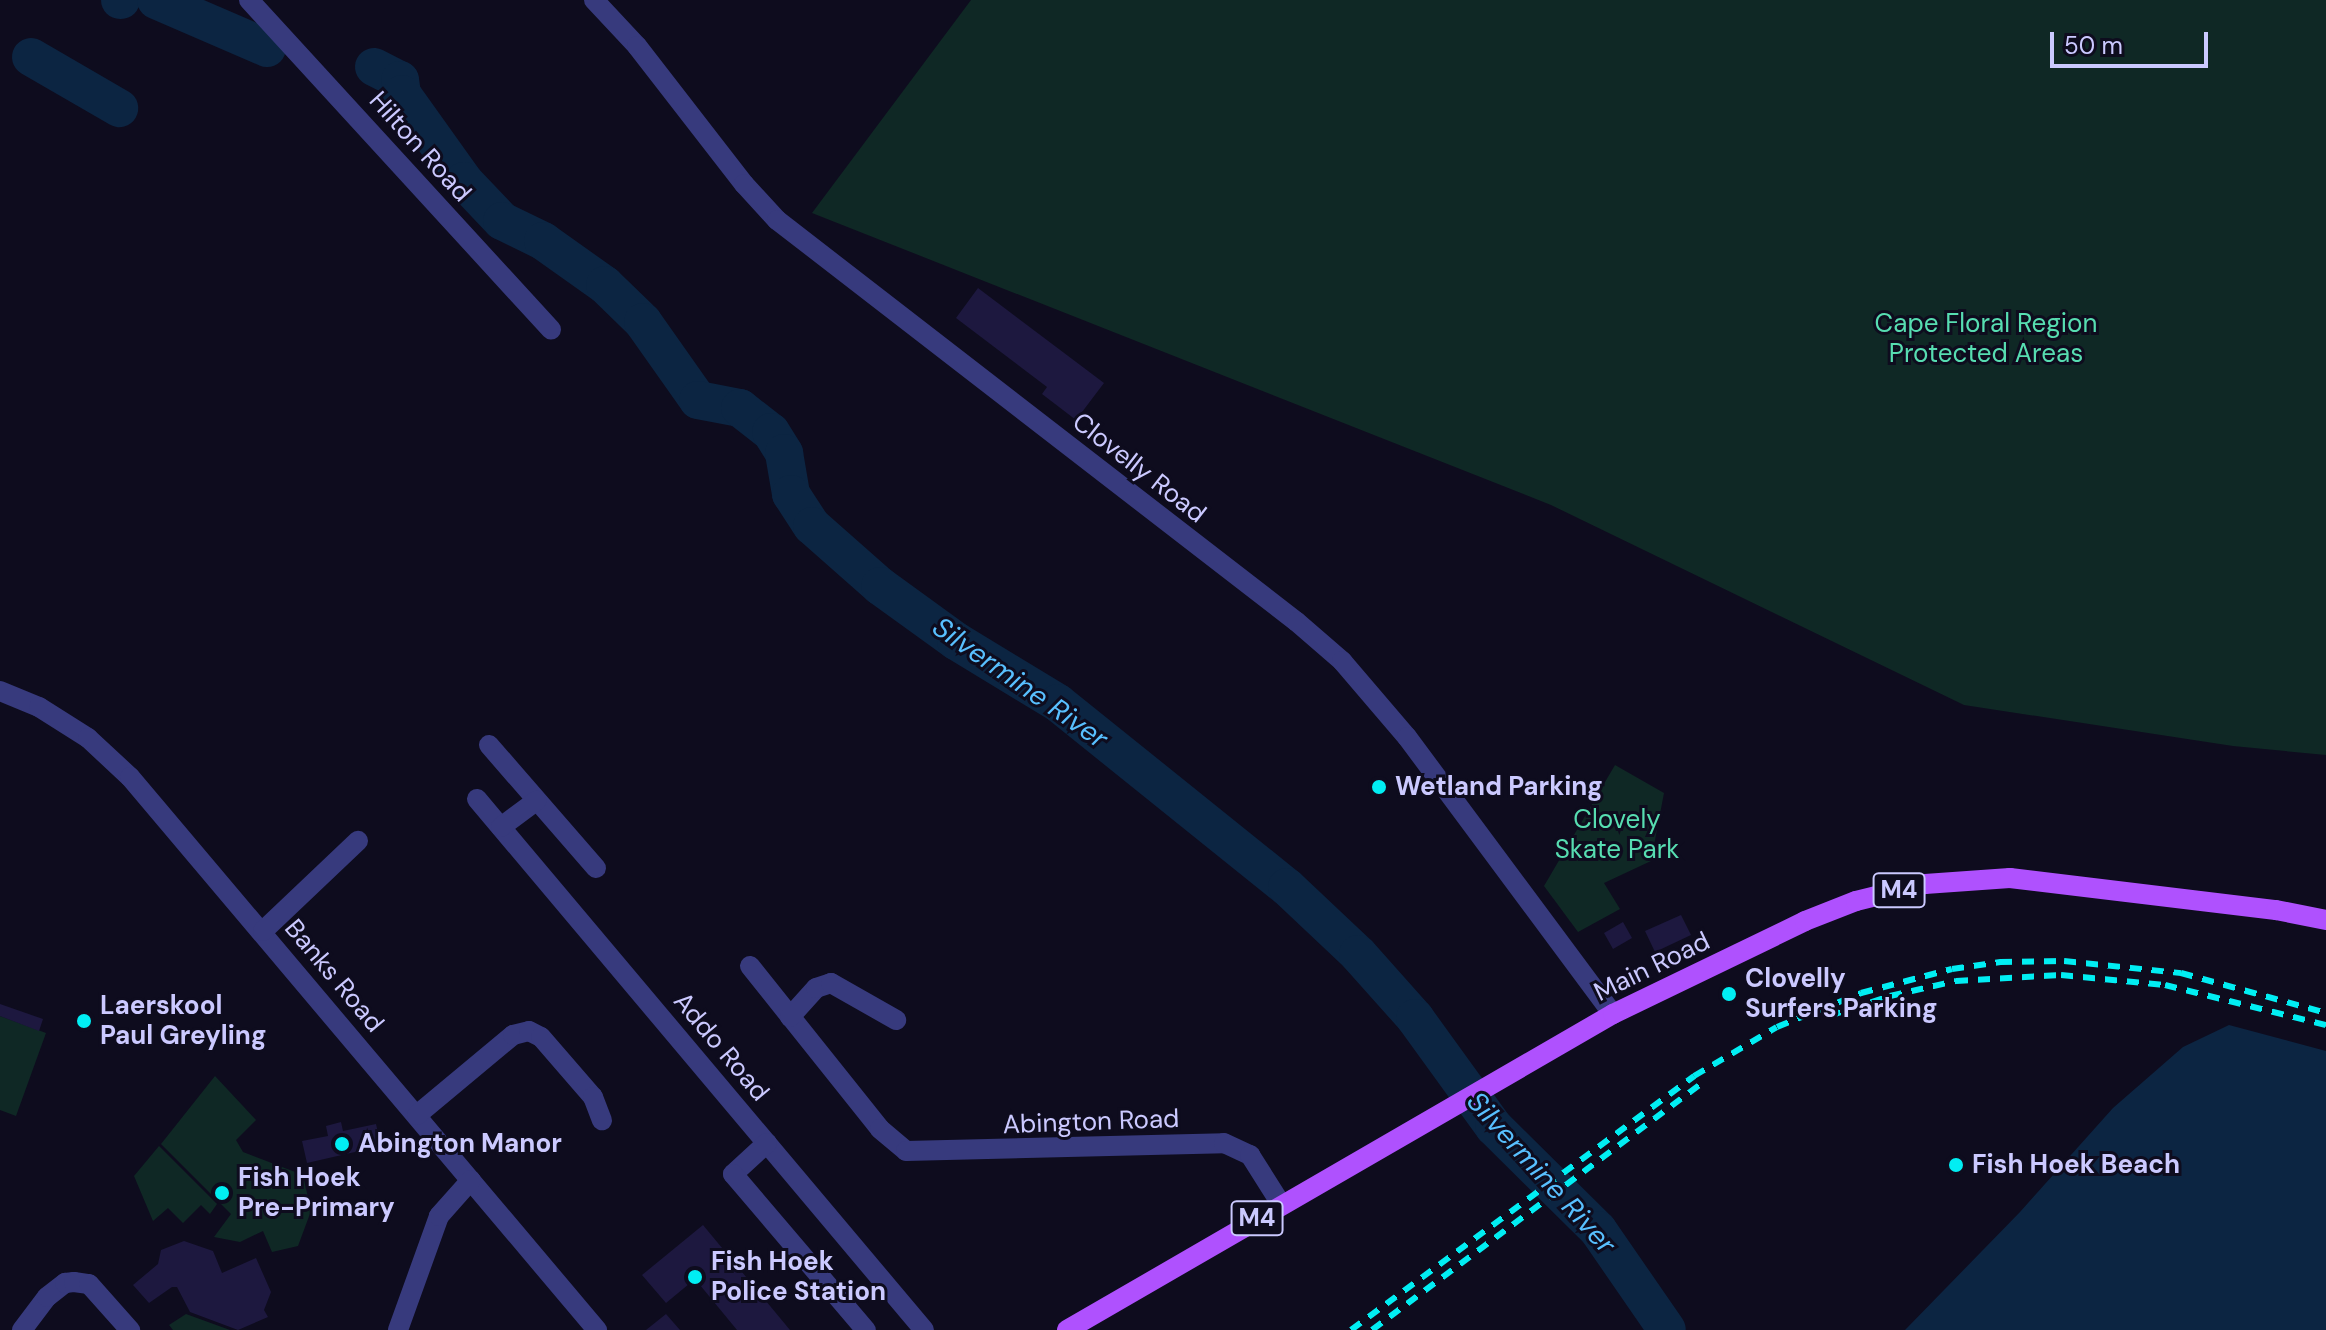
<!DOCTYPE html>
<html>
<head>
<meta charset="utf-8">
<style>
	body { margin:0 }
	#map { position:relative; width:2326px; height:1330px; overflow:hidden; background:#0e0c1e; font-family:"DM Sans",sans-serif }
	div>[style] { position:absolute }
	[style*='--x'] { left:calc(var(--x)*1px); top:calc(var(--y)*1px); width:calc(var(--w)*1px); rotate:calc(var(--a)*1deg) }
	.green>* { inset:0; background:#0f2825 }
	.water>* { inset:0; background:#0c2542 }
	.river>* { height:38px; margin:-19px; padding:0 19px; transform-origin:19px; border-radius:19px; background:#0c2542 }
	.building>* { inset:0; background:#1d183f }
	.minor>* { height:20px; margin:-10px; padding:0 10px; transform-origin:10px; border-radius:10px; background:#373a7d }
	.major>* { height:20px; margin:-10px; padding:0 10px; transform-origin:10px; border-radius:10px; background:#af51fe }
	.rail>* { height:6px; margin-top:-3px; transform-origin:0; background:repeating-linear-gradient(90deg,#01eef3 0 12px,transparent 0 22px) }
	.dots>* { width:22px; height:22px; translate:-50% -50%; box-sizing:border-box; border:4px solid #0e0c1e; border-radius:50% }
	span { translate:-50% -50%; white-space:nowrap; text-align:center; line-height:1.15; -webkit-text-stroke:6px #0e0c1e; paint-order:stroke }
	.shield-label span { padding:2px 6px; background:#0e0c1e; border:2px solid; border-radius:6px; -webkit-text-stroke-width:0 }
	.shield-label { font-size:24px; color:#cbc9ff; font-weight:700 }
	.street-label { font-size:26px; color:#cbc9ff }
	.park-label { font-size:26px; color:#57ddb1 }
	.poi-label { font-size:26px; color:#cbc9ff; font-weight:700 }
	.left { translate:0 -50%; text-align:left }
	.water-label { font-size:28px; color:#58bffe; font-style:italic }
	.scale { position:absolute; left:2050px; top:32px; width:158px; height:36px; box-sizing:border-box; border:4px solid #cbc9ff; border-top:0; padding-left:10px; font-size:24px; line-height:28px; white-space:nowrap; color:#cbc9ff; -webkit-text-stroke:6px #0e0c1e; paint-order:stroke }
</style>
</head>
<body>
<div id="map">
	<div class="green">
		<i style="clip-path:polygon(971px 0,2326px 0,2326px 755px,2233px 746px,1964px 705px,1551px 505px,812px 213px)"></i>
		<i style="clip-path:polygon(1615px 765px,1664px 793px,1651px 861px,1604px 883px,1620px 909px,1578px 932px,1544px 886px)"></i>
		<i style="clip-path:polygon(0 1016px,46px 1033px,16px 1116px,0 1110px)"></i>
		<i style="clip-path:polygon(215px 1076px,256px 1120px,236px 1140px,243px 1152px,303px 1175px,311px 1211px,298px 1246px,272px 1252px,263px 1231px,240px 1242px,214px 1237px,231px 1214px,161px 1144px)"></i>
		<i style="clip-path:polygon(159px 1146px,217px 1204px,210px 1214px,201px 1205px,183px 1223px,168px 1208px,153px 1221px,134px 1176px)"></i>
		<i style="clip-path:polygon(186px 1314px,230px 1330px,173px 1330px,169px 1325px)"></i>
	</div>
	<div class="water">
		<i style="clip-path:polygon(2229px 1025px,2326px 1051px,2326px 1330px,1905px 1330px,2020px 1212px,2113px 1108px,2183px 1047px)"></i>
	</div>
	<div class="river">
		<i style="--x:120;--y:0;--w:1;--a:0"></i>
		<i style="--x:156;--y:0;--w:121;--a:23.4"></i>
		<i style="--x:31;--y:57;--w:102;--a:30.1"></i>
		<i style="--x:374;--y:67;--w:29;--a:27"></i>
		<i style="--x:400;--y:80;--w:14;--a:82"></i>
		<i style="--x:402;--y:94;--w:107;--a:54.5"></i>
		<i style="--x:464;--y:181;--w:55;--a:46.5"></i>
		<i style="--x:502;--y:221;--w:46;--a:26"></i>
		<i style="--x:543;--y:241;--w:76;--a:35.4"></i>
		<i style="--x:605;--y:285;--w:53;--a:44.2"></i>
		<i style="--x:643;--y:322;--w:95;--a:54.8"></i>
		<i style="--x:698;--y:400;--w:43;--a:10.8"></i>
		<i style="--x:740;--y:408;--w:39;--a:38"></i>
		<i style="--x:771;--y:432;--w:25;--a:58"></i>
		<i style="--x:784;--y:453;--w:42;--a:80.3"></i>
		<i style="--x:791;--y:494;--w:38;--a:57"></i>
		<i style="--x:812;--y:526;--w:91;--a:41.4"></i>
		<i style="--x:880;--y:586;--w:94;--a:35.9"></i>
		<i style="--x:956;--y:641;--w:119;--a:31.3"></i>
		<i style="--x:1058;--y:703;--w:294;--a:38.8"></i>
		<i style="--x:1287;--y:887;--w:98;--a:43.3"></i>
		<i style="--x:1358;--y:954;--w:86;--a:48.3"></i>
		<i style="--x:1415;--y:1018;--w:135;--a:54.1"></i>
		<i style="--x:1494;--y:1127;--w:146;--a:44.7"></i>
		<i style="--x:1598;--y:1230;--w:121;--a:55.4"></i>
	</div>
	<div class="building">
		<i style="clip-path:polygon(978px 288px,1104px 383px,1076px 420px,1042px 394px,1047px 387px,956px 318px)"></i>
		<i style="clip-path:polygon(1681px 915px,1691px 935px,1655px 952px,1645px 931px)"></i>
		<i style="clip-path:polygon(1623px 922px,1632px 938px,1613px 949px,1604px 933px)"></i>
		<i style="clip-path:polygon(0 1004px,43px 1019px,39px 1031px,0 1016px)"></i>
		<i style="clip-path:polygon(341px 1122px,343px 1131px,376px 1124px,381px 1146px,307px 1163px,302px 1141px,328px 1136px,326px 1126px)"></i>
		<i style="clip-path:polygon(703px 1225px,790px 1330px,737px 1330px,695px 1279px,666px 1303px,642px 1275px)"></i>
		<i style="clip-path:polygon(184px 1241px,213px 1251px,222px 1273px,256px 1258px,271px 1292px,264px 1310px,268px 1317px,238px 1330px,190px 1312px,177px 1287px,172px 1287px,149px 1303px,133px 1285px,158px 1264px,161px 1250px)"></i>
		<i style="clip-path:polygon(666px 1314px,680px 1330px,646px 1330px)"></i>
	</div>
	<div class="minor">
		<i style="--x:249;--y:0;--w:447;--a:47.5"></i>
		<i style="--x:594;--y:0;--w:63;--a:46.9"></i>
		<i style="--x:637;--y:46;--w:175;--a:52.2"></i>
		<i style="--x:744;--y:184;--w:49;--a:47.5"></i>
		<i style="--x:777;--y:220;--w:657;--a:37.71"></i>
		<i style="--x:1297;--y:622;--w:60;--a:40.9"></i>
		<i style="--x:1342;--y:661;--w:100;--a:49.5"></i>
		<i style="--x:1407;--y:737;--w:345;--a:53.4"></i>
		<i style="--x:0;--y:691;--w:42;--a:22.3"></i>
		<i style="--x:39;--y:707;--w:58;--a:32.3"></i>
		<i style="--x:88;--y:738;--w:57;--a:42.9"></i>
		<i style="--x:130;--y:777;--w:724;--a:49.82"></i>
		<i style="--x:489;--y:745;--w:163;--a:49"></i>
		<i style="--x:477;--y:799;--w:694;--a:49.91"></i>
		<i style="--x:501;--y:827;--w:44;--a:-36.6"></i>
		<i style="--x:263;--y:931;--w:131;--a:-43.5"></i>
		<i style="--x:750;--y:966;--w:208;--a:51.4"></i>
		<i style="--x:880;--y:1129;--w:34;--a:40"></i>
		<i style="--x:906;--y:1151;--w:318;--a:-1.4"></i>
		<i style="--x:1224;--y:1143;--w:29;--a:25"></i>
		<i style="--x:1250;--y:1155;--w:58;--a:57.7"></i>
		<i style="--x:790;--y:1017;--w:39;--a:-48"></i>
		<i style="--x:816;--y:988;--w:16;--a:-18"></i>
		<i style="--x:831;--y:983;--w:75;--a:29.6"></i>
		<i style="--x:417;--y:1115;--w:125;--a:-39.8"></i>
		<i style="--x:513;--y:1035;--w:16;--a:-14"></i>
		<i style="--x:529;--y:1031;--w:13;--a:27"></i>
		<i style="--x:541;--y:1037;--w:79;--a:49.1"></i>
		<i style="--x:593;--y:1097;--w:25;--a:69"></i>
		<i style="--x:767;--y:1143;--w:46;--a:137.6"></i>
		<i style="--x:733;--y:1174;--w:205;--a:49.6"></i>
		<i style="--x:22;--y:1330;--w:41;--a:-52.9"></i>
		<i style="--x:47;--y:1297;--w:23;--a:-38"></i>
		<i style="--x:65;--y:1283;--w:9;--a:-6"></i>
		<i style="--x:74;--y:1282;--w:15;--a:8"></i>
		<i style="--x:89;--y:1284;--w:62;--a:48.3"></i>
		<i style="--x:398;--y:1330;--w:121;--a:-70.2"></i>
		<i style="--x:439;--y:1216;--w:48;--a:-48.4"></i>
	</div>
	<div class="major">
		<i style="--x:1067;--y:1330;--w:631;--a:-30.06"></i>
		<i style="--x:1613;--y:1014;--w:213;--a:-25.8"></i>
		<i style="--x:1805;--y:921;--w:55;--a:-21.4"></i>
		<i style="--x:1856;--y:901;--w:71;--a:-13.8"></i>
		<i style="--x:1925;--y:884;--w:85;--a:-4"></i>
		<i style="--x:2010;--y:878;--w:268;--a:6.9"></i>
		<i style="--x:2276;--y:910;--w:51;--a:11.3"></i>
	</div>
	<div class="rail">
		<i style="--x:1829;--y:1016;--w:64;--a:-18.2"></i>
		<i style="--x:1890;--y:996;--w:68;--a:-12.8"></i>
		<i style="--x:1956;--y:981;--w:105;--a:-3.3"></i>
		<i style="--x:2061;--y:975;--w:104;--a:5.5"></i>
		<i style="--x:2165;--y:985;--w:166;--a:14"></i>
		<i style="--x:1351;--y:1330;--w:427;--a:-36.5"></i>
		<i style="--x:1694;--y:1076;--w:96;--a:-30.6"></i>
		<i style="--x:1777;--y:1027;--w:91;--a:-22"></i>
		<i style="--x:1861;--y:993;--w:94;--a:-14.8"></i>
		<i style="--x:1952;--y:969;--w:49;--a:-8.3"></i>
		<i style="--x:2000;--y:962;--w:64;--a:-0.9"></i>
		<i style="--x:2064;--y:961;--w:118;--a:5.9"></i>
		<i style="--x:2181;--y:973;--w:150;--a:15.4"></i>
		<i style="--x:1372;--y:1330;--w:412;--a:-36.8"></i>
	</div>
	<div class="dots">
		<i style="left:1379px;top:787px;background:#01eef3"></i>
		<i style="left:1729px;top:994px;background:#01eef3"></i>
		<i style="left:84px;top:1021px;background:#01eef3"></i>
		<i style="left:342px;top:1144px;background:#01eef3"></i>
		<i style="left:1956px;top:1165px;background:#01eef3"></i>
		<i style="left:222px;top:1193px;background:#01eef3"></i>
		<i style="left:695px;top:1277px;background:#01eef3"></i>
	</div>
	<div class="shield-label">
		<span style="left:1899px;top:890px">M4</span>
		<span style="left:1257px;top:1218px">M4</span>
	</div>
	<div class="street-label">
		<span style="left:420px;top:147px;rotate:48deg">Hilton Road</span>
		<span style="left:1139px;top:468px;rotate:38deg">Clovelly Road</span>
		<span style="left:1652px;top:967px;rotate:-26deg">Main Road</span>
		<span style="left:334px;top:976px;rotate:50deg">Banks Road</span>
		<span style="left:721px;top:1047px;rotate:50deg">Addo Road</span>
		<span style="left:1091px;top:1122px;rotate:-2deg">Abington Road</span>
	</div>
	<div class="park-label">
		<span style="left:1986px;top:339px">Cape Floral Region<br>Protected Areas</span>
		<span style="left:1617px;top:835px">Clovely<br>Skate Park</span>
	</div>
	<div class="poi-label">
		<span class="left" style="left:1395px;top:787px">Wetland Parking</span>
		<span class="left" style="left:1745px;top:994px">Clovelly<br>Surfers Parking</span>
		<span class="left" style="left:100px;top:1021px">Laerskool<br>Paul Greyling</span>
		<span class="left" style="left:358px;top:1144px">Abington Manor</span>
		<span class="left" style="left:1972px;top:1165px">Fish Hoek Beach</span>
		<span class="left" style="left:238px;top:1193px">Fish Hoek<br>Pre-Primary</span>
		<span class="left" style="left:711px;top:1277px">Fish Hoek<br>Police Station</span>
	</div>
	<div class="water-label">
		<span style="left:1020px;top:683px;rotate:35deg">Silvermine River</span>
		<span style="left:1541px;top:1173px;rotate:48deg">Silvermine River</span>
	</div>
	<div class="scale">50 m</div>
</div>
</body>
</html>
